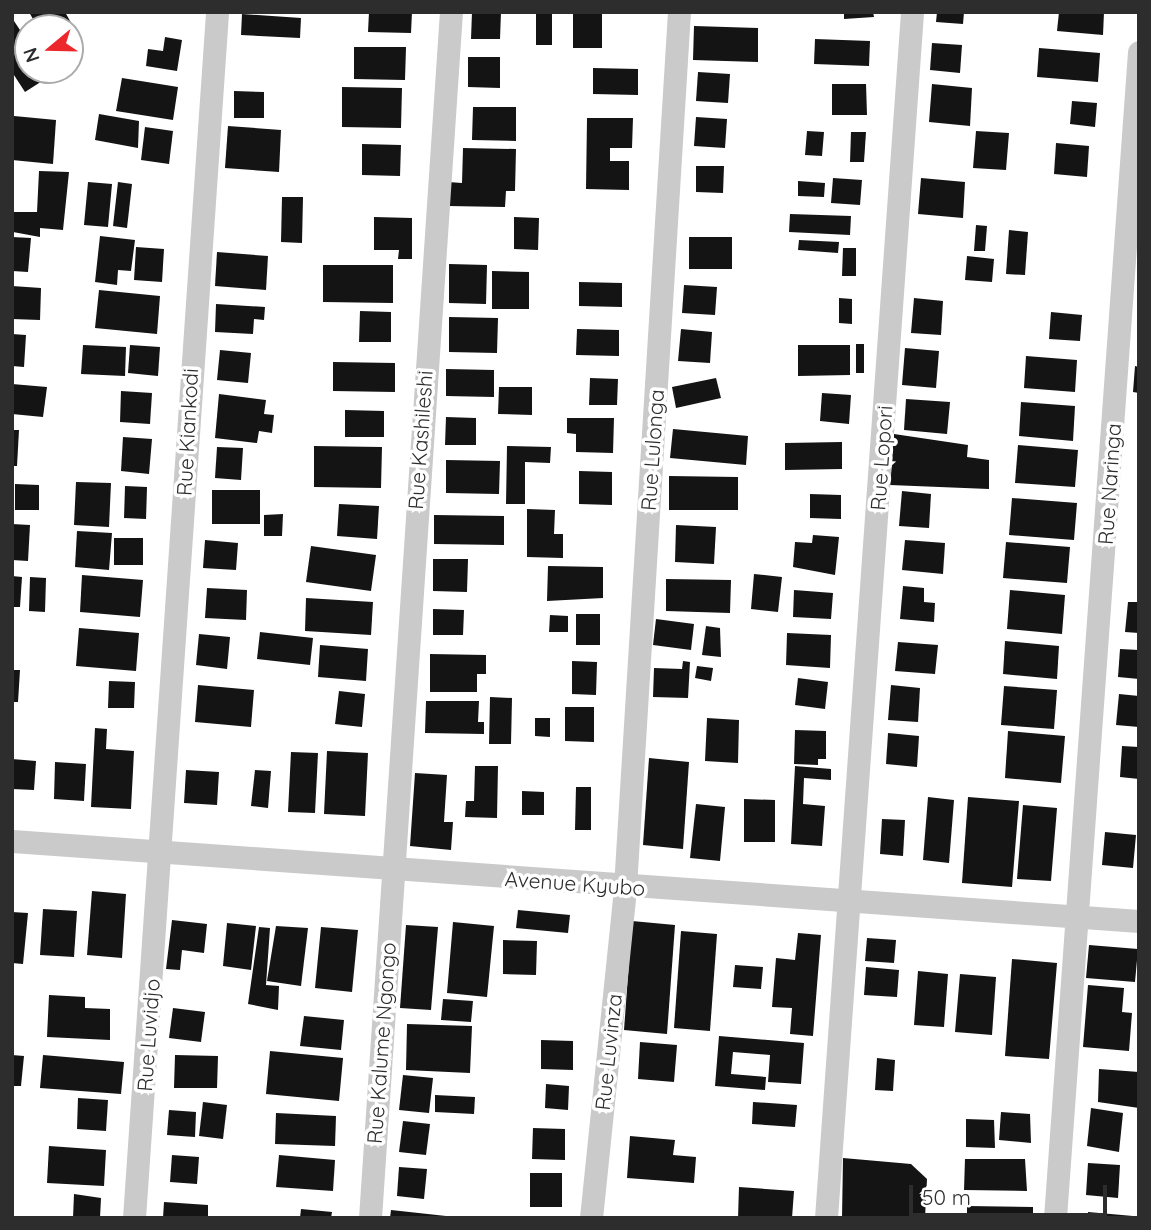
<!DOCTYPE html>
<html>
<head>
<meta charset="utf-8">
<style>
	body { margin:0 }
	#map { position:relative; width:1151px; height:1230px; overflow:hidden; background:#fff; font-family:Quicksand,sans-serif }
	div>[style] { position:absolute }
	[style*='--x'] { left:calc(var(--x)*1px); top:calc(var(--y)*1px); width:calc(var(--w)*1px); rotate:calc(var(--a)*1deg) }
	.building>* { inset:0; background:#141414 }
	.street>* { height:23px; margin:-11.5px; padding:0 11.5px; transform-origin:11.5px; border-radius:11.5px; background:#cacaca }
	span { translate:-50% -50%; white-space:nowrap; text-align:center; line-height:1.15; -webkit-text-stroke:7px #fff; paint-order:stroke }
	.street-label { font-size:21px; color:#2d2d2d }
	.frame { position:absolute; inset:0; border:14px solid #2d2d2d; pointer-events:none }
	.north { position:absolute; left:14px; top:14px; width:70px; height:70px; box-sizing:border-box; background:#fff; border:2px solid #ababab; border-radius:50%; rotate:251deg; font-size:19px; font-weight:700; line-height:28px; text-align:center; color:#2d2d2d }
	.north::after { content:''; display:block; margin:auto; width:24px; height:32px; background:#ec282d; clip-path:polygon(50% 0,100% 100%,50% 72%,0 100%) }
	.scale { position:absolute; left:909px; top:1185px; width:198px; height:32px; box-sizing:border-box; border:4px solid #2d2d2d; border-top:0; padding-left:9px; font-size:21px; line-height:24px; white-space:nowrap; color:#2d2d2d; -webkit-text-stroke:5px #fff; paint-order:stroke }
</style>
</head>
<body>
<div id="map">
	<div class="building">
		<i style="clip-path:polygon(29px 12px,65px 12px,83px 44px,70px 51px,70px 28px,38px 28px)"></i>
		<i style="clip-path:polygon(369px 12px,412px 12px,411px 33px,368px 32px)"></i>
		<i style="clip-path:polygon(472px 12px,501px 12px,500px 39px,471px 39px)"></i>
		<i style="clip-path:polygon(536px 12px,552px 12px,552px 45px,536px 45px)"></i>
		<i style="clip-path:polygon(573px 12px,602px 12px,602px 48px,573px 48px)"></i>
		<i style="clip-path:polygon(844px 12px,873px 12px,874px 17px,844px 19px)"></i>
		<i style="clip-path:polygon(937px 12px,964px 12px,963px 24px,936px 22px)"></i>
		<i style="clip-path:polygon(1059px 12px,1104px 12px,1103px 35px,1057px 31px)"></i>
		<i style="clip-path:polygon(242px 14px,301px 18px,300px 38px,241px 35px)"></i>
		<i style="clip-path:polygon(12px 18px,28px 42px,28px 70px,46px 70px,50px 76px,25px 92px,12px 72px)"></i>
		<i style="clip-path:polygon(694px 26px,758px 28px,758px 62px,693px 60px)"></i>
		<i style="clip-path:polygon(165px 37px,182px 40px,177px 71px,146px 66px,148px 49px,163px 51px)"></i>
		<i style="clip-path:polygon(815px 39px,870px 41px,869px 66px,814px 64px)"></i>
		<i style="clip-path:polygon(932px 43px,962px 45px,960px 73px,930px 70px)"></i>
		<i style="clip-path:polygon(354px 47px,406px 47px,405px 80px,354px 79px)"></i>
		<i style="clip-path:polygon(1039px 48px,1100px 53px,1098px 82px,1037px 77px)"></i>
		<i style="clip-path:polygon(468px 57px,500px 57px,500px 88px,468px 87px)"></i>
		<i style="clip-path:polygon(593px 68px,638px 69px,638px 95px,593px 94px)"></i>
		<i style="clip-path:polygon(698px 72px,730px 74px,728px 103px,696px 101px)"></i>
		<i style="clip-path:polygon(122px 78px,178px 87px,173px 120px,116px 111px)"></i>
		<i style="clip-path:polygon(832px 84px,866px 84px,867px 115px,832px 115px)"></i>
		<i style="clip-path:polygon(932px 84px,972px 88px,970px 126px,929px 122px)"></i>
		<i style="clip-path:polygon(342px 87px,402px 88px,401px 128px,342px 127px)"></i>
		<i style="clip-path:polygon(234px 91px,264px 92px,264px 118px,234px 118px)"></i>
		<i style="clip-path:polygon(1072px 101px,1097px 103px,1095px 127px,1070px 124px)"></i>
		<i style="clip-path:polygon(473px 107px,516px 107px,516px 141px,472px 140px)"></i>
		<i style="clip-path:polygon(99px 114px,139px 121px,138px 148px,95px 140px)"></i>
		<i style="clip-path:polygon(14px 116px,56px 120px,53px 164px,12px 160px)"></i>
		<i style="clip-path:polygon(696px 117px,727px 119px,725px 148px,694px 146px)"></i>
		<i style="clip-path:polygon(587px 118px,633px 118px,632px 148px,610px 148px,610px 161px,629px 161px,629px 190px,586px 189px)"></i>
		<i style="clip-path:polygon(228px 126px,281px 130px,279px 172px,225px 168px)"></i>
		<i style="clip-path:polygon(145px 127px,173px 131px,169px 164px,141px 160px)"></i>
		<i style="clip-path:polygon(807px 131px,824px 132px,822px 156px,805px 155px)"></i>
		<i style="clip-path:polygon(976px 131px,1009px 133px,1006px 170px,973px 168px)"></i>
		<i style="clip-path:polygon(851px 132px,866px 132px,864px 162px,850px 162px)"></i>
		<i style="clip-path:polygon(1056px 143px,1089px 146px,1087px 177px,1054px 174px)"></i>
		<i style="clip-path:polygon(362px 144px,401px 145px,400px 176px,362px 175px)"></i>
		<i style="clip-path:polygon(463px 148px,516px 149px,515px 191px,506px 191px,505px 207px,448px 206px,448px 182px,462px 183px)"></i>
		<i style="clip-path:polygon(696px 166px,724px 166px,723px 193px,696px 192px)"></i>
		<i style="clip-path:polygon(39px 171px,69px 172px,63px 230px,40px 228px,40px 237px,13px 232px,14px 212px,37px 212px)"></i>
		<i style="clip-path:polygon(833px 178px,862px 180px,860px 205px,831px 203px)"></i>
		<i style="clip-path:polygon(921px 178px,965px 182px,963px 218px,918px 214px)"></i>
		<i style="clip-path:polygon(798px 181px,825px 183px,824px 197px,798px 196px)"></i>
		<i style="clip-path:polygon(88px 182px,112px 184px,108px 227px,84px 225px)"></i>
		<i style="clip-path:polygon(118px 182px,132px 184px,127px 228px,113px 226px)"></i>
		<i style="clip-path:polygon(282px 197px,303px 197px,302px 243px,281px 242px)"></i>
		<i style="clip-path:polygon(790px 214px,851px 216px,850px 235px,789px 232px)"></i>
		<i style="clip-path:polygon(374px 217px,412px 218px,412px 259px,398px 259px,399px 250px,374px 250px)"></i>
		<i style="clip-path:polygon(514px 217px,539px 218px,538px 250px,514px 249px)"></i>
		<i style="clip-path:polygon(976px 225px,987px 226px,985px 251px,974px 251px)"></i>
		<i style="clip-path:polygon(1009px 230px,1028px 232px,1025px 275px,1006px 274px)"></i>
		<i style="clip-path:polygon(100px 236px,135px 240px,131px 271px,118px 270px,117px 285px,95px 282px)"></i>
		<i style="clip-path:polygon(12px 237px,31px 238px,28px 272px,12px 271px)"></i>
		<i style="clip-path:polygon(689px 237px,732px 237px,732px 269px,689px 269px)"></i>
		<i style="clip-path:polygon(799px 240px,839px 242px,838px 253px,798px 250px)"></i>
		<i style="clip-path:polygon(136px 247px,164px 249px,162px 282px,134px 280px)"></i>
		<i style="clip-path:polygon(843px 248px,856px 248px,856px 276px,842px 276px)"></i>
		<i style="clip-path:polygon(217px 252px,268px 256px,266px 290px,215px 286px)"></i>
		<i style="clip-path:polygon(967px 256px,994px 259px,992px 282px,965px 280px)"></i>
		<i style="clip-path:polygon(449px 264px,487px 265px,486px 304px,449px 303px)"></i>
		<i style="clip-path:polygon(323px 265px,393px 265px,393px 303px,323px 302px)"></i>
		<i style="clip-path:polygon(492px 271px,529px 272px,529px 309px,492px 309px)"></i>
		<i style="clip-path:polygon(579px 282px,622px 283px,622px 307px,579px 306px)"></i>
		<i style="clip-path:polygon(684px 285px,717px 287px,715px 315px,682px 313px)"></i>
		<i style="clip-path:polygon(12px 286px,41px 288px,40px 320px,12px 319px)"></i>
		<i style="clip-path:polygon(99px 290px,160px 296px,157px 334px,95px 328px)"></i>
		<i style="clip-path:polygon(839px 298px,852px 299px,852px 324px,839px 323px)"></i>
		<i style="clip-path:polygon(914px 298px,943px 301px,941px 335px,911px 333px)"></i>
		<i style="clip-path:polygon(216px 304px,265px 307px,264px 320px,254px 319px,253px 334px,215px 332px)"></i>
		<i style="clip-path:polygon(360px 311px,391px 312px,391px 342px,359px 342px)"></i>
		<i style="clip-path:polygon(1051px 312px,1082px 315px,1080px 341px,1049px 339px)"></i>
		<i style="clip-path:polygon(449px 317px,498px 318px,497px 353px,449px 352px)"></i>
		<i style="clip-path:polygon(577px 329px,619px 330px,619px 356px,576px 355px)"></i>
		<i style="clip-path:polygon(681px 329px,712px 332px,710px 363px,678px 361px)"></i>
		<i style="clip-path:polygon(12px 334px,26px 335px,24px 367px,12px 366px)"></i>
		<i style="clip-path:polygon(856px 344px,864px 344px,864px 373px,856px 373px)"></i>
		<i style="clip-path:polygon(83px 345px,126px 347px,125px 376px,81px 374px)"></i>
		<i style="clip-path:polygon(130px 345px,160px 347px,158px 376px,128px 373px)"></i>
		<i style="clip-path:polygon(798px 345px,850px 345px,850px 375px,798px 376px)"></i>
		<i style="clip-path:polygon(905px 348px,939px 351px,936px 388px,902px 385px)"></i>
		<i style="clip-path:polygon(220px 350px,251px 353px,248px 383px,217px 380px)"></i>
		<i style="clip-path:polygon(1026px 356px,1077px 360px,1075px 392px,1024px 388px)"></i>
		<i style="clip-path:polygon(333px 362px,395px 363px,395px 392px,333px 391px)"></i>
		<i style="clip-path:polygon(1135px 366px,1139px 367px,1139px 393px,1133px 392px)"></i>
		<i style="clip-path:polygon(446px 369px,494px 370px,494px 397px,446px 396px)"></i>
		<i style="clip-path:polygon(590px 378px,618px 379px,617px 405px,589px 405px)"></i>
		<i style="clip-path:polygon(716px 378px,721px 398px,676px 408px,672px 387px)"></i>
		<i style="clip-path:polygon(12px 384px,47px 387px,43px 417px,12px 414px)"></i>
		<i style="clip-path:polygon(499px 387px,532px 387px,532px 415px,498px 414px)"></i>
		<i style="clip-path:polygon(121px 391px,152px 393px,150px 424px,120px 422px)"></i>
		<i style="clip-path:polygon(822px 393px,851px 395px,849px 424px,820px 421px)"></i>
		<i style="clip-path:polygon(219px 394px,266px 400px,264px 414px,274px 415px,272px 433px,259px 431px,257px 443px,215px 438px)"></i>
		<i style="clip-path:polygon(906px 399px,950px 402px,947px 434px,904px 430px)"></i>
		<i style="clip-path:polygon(1021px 402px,1075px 406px,1073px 441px,1019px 436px)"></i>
		<i style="clip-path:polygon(345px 410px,384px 411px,384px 437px,345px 437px)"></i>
		<i style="clip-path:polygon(446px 417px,476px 418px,476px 445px,445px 445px)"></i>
		<i style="clip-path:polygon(567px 418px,614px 418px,613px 453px,576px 452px,576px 434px,567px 433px)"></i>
		<i style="clip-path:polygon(673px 429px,748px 436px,746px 465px,670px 458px)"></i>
		<i style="clip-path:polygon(12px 430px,19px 430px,17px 466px,12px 466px)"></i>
		<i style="clip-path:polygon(894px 434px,968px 445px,967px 457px,989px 460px,989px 489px,890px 485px)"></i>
		<i style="clip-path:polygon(123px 437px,152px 439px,149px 474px,121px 471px)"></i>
		<i style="clip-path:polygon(842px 442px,842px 469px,785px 470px,785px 443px)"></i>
		<i style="clip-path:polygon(1018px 445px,1078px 450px,1075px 487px,1015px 483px)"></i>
		<i style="clip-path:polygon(314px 446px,382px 447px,381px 488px,314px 487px)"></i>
		<i style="clip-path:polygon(507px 446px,551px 447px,550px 463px,525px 462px,525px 504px,506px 504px)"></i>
		<i style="clip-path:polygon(217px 447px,243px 448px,241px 480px,215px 478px)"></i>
		<i style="clip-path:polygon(446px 460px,500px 461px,499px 494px,446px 493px)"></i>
		<i style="clip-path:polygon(579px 471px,612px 472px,612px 505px,579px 504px)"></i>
		<i style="clip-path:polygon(669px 476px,738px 477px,738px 510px,669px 510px)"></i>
		<i style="clip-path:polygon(76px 482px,111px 483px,109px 527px,74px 525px)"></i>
		<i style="clip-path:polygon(15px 484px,39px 485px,39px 510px,15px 510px)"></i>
		<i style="clip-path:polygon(125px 486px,147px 487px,146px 519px,124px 518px)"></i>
		<i style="clip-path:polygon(212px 490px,260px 490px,260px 524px,212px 524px)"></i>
		<i style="clip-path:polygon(902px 491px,931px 494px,929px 528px,899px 526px)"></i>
		<i style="clip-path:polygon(810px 494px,841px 495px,841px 519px,810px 518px)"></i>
		<i style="clip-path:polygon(1012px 498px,1077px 503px,1074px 540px,1009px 535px)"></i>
		<i style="clip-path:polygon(339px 504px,379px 506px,377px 539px,337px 536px)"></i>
		<i style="clip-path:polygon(527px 509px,555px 510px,554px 534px,563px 534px,563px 558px,527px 557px)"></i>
		<i style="clip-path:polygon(283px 514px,282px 536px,264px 536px,264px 515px)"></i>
		<i style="clip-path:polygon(434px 515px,504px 516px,504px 545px,434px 544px)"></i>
		<i style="clip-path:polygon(12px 524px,30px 525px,28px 561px,12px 560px)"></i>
		<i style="clip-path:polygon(676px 525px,716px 527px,714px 564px,675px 562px)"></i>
		<i style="clip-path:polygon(77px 531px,112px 533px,109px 570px,75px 567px)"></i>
		<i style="clip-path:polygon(813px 535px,839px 537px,835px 575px,793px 567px,795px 542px,812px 543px)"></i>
		<i style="clip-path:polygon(114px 538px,143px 538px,143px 565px,114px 565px)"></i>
		<i style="clip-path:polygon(205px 540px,238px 543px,236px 570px,203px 568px)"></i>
		<i style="clip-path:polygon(905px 540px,945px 543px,943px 574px,902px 570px)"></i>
		<i style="clip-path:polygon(1006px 542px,1070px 547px,1067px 583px,1003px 578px)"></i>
		<i style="clip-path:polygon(311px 546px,376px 555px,371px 591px,306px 582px)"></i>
		<i style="clip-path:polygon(433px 559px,468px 559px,467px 592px,433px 591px)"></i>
		<i style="clip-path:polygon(548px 566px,603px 567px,603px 598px,547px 601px)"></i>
		<i style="clip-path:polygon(754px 574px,782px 577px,778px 612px,751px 609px)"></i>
		<i style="clip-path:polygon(82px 575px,143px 580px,140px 617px,80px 612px)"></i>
		<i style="clip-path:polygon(12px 576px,22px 577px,20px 607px,12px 607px)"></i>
		<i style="clip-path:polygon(30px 577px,46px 578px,45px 612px,29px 611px)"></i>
		<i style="clip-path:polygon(666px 579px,731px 580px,730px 613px,666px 611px)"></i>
		<i style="clip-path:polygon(903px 586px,924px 588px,924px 602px,935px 603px,934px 622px,900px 619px)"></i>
		<i style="clip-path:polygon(207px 588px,247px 590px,246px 620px,205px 618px)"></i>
		<i style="clip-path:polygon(794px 590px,833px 593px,831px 619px,793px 617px)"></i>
		<i style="clip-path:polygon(1010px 590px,1065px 595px,1062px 634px,1007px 629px)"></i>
		<i style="clip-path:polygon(306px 598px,373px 602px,371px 635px,305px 631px)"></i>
		<i style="clip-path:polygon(1128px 602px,1139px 602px,1139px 633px,1125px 632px)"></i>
		<i style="clip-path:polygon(433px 609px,464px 610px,463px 635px,433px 635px)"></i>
		<i style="clip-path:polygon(576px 614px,600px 614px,600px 645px,576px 645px)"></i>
		<i style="clip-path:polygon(550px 615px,568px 616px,568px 632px,549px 632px)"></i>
		<i style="clip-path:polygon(656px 619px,694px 624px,691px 650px,653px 645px)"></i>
		<i style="clip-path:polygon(706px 626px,720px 628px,721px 657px,702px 655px)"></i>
		<i style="clip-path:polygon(79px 628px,139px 633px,136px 671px,76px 666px)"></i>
		<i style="clip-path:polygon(260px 632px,313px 638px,310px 665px,257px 659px)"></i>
		<i style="clip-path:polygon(787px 633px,831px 635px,830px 668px,786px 665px)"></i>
		<i style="clip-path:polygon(199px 634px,230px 637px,227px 669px,196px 665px)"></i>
		<i style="clip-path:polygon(1005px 641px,1059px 646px,1057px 679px,1003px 674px)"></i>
		<i style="clip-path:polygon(898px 642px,938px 645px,935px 674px,895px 671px)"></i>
		<i style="clip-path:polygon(320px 645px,368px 649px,366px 681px,318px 677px)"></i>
		<i style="clip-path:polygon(1120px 649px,1139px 650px,1139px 679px,1118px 677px)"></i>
		<i style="clip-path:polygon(430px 654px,486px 655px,486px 674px,477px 674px,477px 692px,430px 692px)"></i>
		<i style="clip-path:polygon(572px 661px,597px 662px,596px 695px,572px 694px)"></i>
		<i style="clip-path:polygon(683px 661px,690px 662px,688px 698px,653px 697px,654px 668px,682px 669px)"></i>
		<i style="clip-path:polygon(697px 666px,713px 668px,711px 681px,695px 678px)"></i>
		<i style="clip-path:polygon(12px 670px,20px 670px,18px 702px,12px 702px)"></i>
		<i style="clip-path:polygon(798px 678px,828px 682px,825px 709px,795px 705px)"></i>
		<i style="clip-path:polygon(109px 681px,135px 682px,134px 708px,108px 708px)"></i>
		<i style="clip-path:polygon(198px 685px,254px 690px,251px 727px,195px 722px)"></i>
		<i style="clip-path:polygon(891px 685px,920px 688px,918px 722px,888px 720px)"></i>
		<i style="clip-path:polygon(1004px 686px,1057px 690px,1054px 729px,1001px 725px)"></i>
		<i style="clip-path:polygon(339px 691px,365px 694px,362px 727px,335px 724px)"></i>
		<i style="clip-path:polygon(1119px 694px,1139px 696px,1139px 727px,1116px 725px)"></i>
		<i style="clip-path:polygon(490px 697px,512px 698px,511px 744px,489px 744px)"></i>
		<i style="clip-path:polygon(426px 701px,479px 701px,478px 722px,484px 722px,484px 734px,425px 733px)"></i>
		<i style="clip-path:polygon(565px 707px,594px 707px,594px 742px,565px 741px)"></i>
		<i style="clip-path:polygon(535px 718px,550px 718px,550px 737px,535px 736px)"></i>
		<i style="clip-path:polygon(707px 718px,739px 720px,738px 763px,705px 761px)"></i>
		<i style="clip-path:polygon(95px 728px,107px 729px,106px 749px,134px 751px,131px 809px,91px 807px)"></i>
		<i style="clip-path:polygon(795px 730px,826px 731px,826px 759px,818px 759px,818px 765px,794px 764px)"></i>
		<i style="clip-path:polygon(1008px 731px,1065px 736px,1061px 783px,1005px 778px)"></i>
		<i style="clip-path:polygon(888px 733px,919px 736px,917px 767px,886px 764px)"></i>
		<i style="clip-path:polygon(1122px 746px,1139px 747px,1139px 779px,1120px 777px)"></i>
		<i style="clip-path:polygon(327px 751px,368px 753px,365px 816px,324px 814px)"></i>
		<i style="clip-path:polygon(291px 752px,318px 753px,315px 813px,288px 812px)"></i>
		<i style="clip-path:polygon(649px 758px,689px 762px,683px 849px,643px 845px)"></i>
		<i style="clip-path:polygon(12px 759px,36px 761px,34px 790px,12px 789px)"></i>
		<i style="clip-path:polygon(55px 762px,86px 764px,84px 801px,54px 799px)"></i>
		<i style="clip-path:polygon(475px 766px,498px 766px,497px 818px,465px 817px,466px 801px,474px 801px)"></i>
		<i style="clip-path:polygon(795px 766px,831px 769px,831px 780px,804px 778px,803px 804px,825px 806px,822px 846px,791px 844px)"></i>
		<i style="clip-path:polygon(186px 770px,219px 772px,217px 805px,184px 803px)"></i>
		<i style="clip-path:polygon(255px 770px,271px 771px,268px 808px,251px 806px)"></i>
		<i style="clip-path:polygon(415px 773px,447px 775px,444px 822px,453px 822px,451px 850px,410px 846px)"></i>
		<i style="clip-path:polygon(576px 787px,591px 787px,591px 830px,575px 830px)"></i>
		<i style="clip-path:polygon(522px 791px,544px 792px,544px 815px,522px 815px)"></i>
		<i style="clip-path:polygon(928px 797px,954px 800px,949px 863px,923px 860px)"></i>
		<i style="clip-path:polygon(968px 797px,1019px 801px,1012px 887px,962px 883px)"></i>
		<i style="clip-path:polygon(744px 799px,775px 800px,775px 842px,744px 842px)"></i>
		<i style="clip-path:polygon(696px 804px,725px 807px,720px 861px,690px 858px)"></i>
		<i style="clip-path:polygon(1023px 805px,1057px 808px,1051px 881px,1017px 879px)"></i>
		<i style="clip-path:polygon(882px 819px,905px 820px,903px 856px,880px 854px)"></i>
		<i style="clip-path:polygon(1105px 832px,1136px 835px,1133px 868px,1102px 865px)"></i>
		<i style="clip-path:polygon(92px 891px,126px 894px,122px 958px,87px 955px)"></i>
		<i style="clip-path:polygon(43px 909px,77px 911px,74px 957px,40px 955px)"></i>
		<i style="clip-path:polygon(518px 910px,570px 915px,568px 933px,516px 928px)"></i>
		<i style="clip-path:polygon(12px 912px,28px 913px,23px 964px,12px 963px)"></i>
		<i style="clip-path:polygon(172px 920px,207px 924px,204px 953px,182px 950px,180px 970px,166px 969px)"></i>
		<i style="clip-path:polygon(632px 921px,675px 925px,667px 1034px,624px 1030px)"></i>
		<i style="clip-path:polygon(453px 922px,494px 926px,487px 997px,447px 993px)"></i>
		<i style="clip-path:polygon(227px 923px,256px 926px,251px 970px,223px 966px)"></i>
		<i style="clip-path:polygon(406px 925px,438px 927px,431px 1010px,400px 1008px)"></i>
		<i style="clip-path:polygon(276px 926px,308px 928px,301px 986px,267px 981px)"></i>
		<i style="clip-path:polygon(259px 927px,270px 928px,266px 985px,279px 986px,278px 1010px,248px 1004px)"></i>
		<i style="clip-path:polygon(321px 927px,358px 930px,352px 992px,315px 988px)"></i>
		<i style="clip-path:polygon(681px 931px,717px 934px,710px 1031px,674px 1028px)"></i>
		<i style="clip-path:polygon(798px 933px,821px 935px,813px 1036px,790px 1034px,792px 1008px,772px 1007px,776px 958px,795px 960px)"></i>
		<i style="clip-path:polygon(867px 938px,896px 940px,894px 963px,865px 961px)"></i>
		<i style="clip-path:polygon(503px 940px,537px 941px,536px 975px,503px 974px)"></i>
		<i style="clip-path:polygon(1089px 945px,1138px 949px,1135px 982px,1086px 978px)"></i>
		<i style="clip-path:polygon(1012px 959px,1057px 963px,1049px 1059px,1005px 1056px)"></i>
		<i style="clip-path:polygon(735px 965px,763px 967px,761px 989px,733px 987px)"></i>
		<i style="clip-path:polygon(866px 967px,899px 970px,897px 997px,864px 995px)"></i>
		<i style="clip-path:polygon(918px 971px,948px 974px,944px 1027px,914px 1025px)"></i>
		<i style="clip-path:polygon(960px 974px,996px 977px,992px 1035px,955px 1032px)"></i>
		<i style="clip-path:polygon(1088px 985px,1124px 988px,1122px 1012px,1132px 1013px,1129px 1051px,1083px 1047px)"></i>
		<i style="clip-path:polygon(49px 995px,85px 997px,85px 1008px,110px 1009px,110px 1040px,47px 1037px)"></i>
		<i style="clip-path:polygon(443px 999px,473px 1001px,471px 1022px,441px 1020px)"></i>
		<i style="clip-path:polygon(173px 1008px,205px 1012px,201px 1042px,169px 1038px)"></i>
		<i style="clip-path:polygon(304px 1016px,344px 1020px,341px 1050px,300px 1046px)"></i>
		<i style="clip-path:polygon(407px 1024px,472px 1026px,470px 1073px,406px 1070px)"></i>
		<i style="clip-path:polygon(719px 1036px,804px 1043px,801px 1084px,768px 1082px,770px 1055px,733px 1052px,731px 1074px,766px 1077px,765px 1090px,715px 1086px)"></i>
		<i style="clip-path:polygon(541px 1040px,573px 1041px,573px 1070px,541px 1069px)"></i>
		<i style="clip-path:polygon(640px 1042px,677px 1045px,674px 1082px,638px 1079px)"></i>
		<i style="clip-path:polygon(270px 1051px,343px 1058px,339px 1101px,266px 1094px)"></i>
		<i style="clip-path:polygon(12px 1055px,24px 1056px,21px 1086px,12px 1086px)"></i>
		<i style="clip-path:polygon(43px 1055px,124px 1062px,121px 1094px,40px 1088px)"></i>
		<i style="clip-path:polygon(175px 1055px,218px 1056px,217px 1088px,174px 1088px)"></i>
		<i style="clip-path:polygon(877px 1058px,895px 1060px,893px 1091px,875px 1090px)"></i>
		<i style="clip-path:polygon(1099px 1069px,1139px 1072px,1139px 1108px,1098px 1102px)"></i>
		<i style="clip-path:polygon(403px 1075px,433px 1078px,429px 1113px,399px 1110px)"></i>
		<i style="clip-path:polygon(546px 1084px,569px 1086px,568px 1110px,545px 1108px)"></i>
		<i style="clip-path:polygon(435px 1095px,475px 1097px,474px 1114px,435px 1112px)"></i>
		<i style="clip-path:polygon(78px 1098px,108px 1100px,106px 1131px,77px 1129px)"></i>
		<i style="clip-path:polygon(203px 1102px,227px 1105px,223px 1139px,199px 1136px)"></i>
		<i style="clip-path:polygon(753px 1102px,797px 1105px,795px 1127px,752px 1124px)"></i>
		<i style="clip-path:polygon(1091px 1108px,1123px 1113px,1119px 1152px,1087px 1146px)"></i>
		<i style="clip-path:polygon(169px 1110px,196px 1112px,195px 1137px,167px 1135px)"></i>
		<i style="clip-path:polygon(1001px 1112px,1030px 1114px,1031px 1143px,999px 1140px)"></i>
		<i style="clip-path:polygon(276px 1113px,336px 1116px,335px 1146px,275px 1144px)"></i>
		<i style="clip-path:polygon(966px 1119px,994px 1120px,995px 1148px,966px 1147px)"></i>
		<i style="clip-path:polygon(403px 1121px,430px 1124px,426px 1155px,399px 1152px)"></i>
		<i style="clip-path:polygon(533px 1128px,565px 1129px,565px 1160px,532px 1159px)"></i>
		<i style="clip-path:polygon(630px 1136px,675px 1140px,673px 1155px,696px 1157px,694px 1183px,627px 1178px)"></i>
		<i style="clip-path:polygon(49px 1146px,106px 1150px,104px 1186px,47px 1183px)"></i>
		<i style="clip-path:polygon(172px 1155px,199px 1157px,197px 1184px,170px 1182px)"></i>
		<i style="clip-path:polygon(279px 1155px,335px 1160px,333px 1191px,276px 1187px)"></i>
		<i style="clip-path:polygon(843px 1158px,911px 1164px,927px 1179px,925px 1218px,842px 1218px)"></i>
		<i style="clip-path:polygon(965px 1159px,1025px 1159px,1027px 1191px,964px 1190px)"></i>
		<i style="clip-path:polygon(1088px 1163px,1120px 1165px,1118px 1198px,1086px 1195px)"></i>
		<i style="clip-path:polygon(399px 1167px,427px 1169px,424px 1199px,397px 1196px)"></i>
		<i style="clip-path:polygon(530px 1173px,562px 1173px,562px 1207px,530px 1207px)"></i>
		<i style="clip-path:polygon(739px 1187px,794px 1191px,792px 1218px,738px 1218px)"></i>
		<i style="clip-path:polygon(74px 1194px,101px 1198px,100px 1218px,73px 1218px)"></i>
		<i style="clip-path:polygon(164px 1202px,208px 1205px,208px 1218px,163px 1218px)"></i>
		<i style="clip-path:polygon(967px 1206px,1033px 1207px,1033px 1218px,967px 1218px)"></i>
		<i style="clip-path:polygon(301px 1209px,332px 1212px,331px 1218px,300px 1218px)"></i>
		<i style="clip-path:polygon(391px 1210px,446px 1216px,445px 1218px,390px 1218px)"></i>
		<i style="clip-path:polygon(1088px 1212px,1133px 1216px,1133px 1218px,1088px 1218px)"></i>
	</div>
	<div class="street">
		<i style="--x:12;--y:841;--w:1130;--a:4.06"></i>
		<i style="--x:134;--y:1218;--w:1209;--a:-86.06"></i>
		<i style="--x:370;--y:1218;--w:1209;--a:-86.16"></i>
		<i style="--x:591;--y:1218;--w:333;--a:-84.1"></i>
		<i style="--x:625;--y:887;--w:877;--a:-86.47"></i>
		<i style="--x:826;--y:1218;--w:1209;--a:-85.92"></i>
		<i style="--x:1055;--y:1218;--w:1169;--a:-85.88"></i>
	</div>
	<div class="street-label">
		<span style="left:187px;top:432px;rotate:-87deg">Rue Kiankodi</span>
		<span style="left:420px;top:440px;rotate:-86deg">Rue Kashileshi</span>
		<span style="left:652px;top:450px;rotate:-86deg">Rue Lulonga</span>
		<span style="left:881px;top:458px;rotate:-86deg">Rue Lopori</span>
		<span style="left:1109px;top:484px;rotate:-86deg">Rue Naringa</span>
		<span style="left:575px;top:883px;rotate:4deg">Avenue Kyubo</span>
		<span style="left:148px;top:1035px;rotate:-86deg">Rue Luvidjo</span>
		<span style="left:381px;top:1043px;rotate:-86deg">Rue Kalume Ngongo</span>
		<span style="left:608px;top:1052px;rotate:-84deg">Rue Luvinza</span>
	</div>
	<div class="frame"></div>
	<div class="north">N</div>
	<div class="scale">50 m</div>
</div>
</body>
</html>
